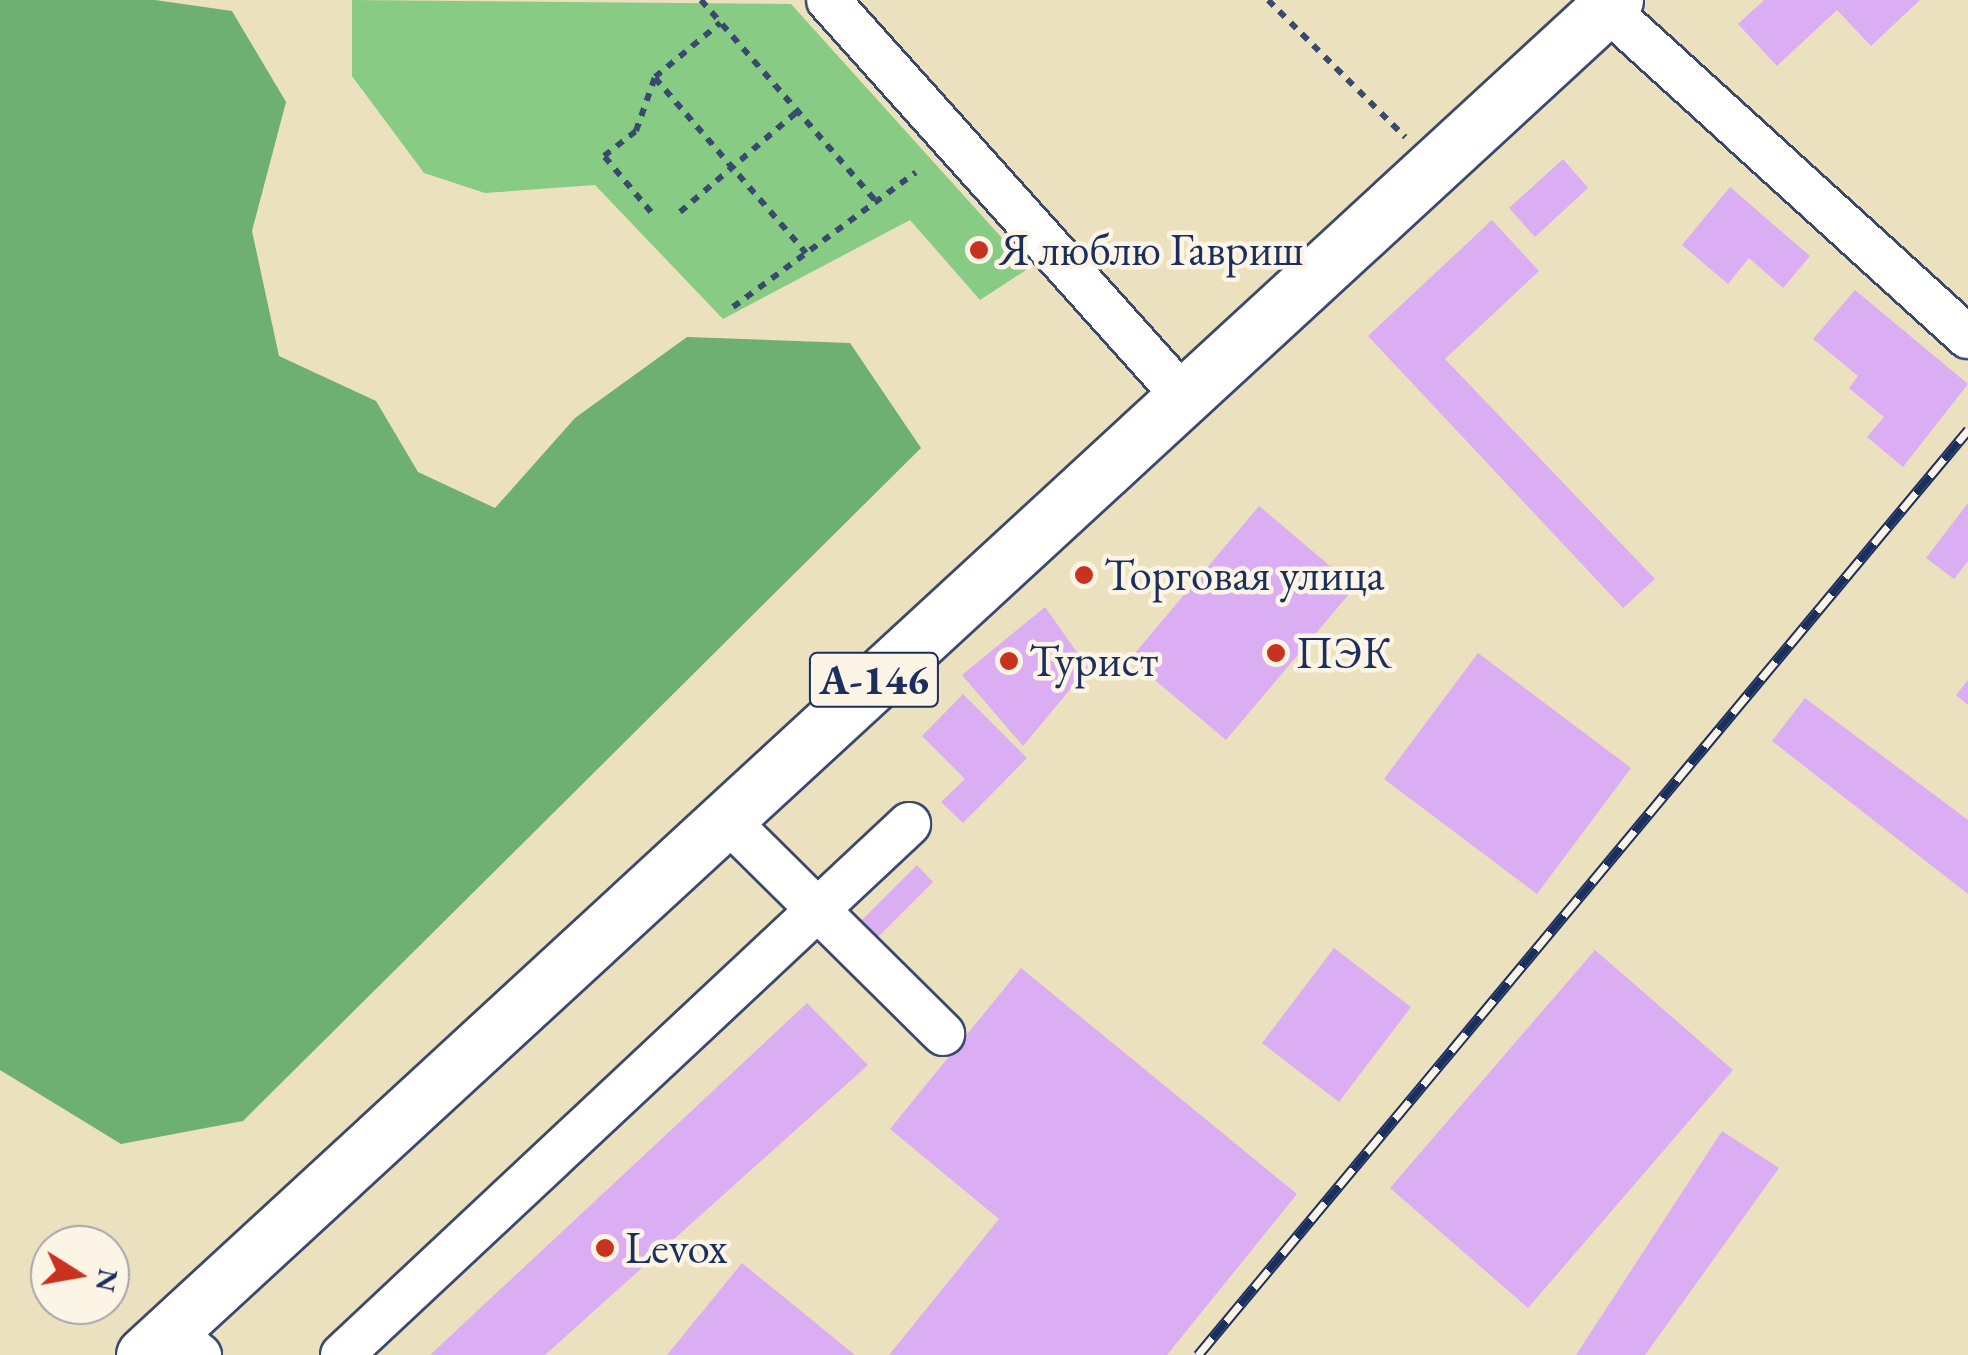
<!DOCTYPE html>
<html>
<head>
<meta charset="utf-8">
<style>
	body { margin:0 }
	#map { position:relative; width:1968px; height:1355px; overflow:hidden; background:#ebe1bf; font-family:"EB Garamond",serif }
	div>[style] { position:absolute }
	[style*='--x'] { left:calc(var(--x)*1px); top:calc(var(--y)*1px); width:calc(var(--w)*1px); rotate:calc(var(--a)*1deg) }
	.green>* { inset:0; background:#88cb84 }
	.forest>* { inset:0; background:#6eaf72 }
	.building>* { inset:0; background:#dbaef3 }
	.path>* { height:6px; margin-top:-3px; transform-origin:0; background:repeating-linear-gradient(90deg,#3a4a6d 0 8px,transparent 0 16px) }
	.roads { filter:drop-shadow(2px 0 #3a4a6d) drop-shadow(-2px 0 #3a4a6d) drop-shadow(0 2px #3a4a6d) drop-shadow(0 -2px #3a4a6d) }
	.minor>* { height:42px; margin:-21px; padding:0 21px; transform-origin:21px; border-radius:21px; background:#fff }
	.highway>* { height:55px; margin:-27.5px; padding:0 27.5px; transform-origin:27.5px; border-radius:27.5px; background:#fff }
	.rail>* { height:11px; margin-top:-5.5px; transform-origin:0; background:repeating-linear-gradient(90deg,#fcf5e5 0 22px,#1b2f5e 0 44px); box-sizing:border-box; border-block:2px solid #1b2f5e }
	.dots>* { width:28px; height:28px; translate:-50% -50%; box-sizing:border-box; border:5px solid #fcf5e5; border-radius:50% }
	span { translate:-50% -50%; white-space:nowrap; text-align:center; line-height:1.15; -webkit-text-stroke:9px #fcf5e5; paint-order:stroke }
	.shield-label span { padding:2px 8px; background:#fcf5e5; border:2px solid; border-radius:8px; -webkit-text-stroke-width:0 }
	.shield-label { font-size:42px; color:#1b2f5e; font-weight:700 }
	.poi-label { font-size:45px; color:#1b2f5e }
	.left { translate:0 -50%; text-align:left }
	.north { position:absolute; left:30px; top:1225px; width:100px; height:100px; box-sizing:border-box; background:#fcf5e5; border:2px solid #a2a6af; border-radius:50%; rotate:101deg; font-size:28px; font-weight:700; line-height:40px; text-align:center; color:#1b2f5e }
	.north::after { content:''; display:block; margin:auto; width:35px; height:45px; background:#c8321e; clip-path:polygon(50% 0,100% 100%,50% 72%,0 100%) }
</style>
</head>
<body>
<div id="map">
	<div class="green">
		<i style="clip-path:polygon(352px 0,791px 4px,1029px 268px,980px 300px,910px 220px,723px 319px,595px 185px,485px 193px,424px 173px,352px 76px)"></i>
	</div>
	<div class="forest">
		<i style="clip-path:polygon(0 0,155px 0,232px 11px,286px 102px,252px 231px,279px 356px,376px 401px,418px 472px,495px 508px,575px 418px,687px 337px,850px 343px,921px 448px,243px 1121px,121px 1144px,0 1070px)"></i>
	</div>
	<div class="building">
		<i style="clip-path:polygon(1764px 0,1920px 0,1871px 46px,1837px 10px,1777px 66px,1738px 24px)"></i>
		<i style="clip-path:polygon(1563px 159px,1588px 188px,1535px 237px,1509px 208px)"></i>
		<i style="clip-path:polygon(1730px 187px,1810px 256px,1783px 288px,1749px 258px,1728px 284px,1682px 245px)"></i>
		<i style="clip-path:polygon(1492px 220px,1539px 271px,1445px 359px,1655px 579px,1623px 608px,1368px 336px)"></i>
		<i style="clip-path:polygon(1855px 290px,1968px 384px,1903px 467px,1867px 437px,1884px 417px,1849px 388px,1858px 376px,1813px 339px)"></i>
		<i style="clip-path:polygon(1968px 503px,1968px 561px,1954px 579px,1926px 558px)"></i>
		<i style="clip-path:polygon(1259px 506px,1355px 587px,1226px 740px,1130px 659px)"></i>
		<i style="clip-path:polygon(1045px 607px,1088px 668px,1023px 746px,962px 675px)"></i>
		<i style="clip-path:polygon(1478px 653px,1631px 768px,1537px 894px,1384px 779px)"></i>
		<i style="clip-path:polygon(1968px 680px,1968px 705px,1956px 695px)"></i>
		<i style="clip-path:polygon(963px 694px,1027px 758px,963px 823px,941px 802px,965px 779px,922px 736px)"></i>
		<i style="clip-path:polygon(1805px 698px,1968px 820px,1968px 894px,1772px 741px)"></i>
		<i style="clip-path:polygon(917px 865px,933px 882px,878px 937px,862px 920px)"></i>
		<i style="clip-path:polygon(1334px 948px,1411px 1007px,1339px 1102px,1262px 1043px)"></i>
		<i style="clip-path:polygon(1595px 950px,1733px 1070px,1528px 1308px,1390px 1188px)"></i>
		<i style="clip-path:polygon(1021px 968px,1297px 1194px,1167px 1355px,889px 1355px,999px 1219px,890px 1129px)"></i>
		<i style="clip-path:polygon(807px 1003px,868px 1065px,545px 1355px,430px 1355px)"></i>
		<i style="clip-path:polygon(1722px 1131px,1779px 1168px,1645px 1355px,1576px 1355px)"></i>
		<i style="clip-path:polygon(742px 1263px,855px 1355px,667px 1355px)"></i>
	</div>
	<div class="path">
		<i style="--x:701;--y:0;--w:267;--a:49"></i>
		<i style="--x:1268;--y:0;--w:194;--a:45"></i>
		<i style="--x:655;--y:78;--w:231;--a:49.2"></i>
		<i style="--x:651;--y:212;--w:73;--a:-130"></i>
		<i style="--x:604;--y:156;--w:41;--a:-38"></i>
		<i style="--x:636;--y:131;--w:57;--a:-70.6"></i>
		<i style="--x:655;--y:77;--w:85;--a:-39.7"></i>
		<i style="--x:680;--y:212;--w:155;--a:-40.6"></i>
		<i style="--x:733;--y:307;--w:227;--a:-36.4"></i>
	</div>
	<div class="roads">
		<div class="minor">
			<i style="--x:828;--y:0;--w:530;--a:48.13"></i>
			<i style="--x:1606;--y:8;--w:489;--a:42.3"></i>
			<i style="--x:725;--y:818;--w:307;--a:44.7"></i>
			<i style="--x:171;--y:1331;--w:38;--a:40"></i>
			<i style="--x:342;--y:1355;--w:777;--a:-43.12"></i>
		</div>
		<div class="highway">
			<i style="--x:144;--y:1355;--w:2000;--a:-42.65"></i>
		</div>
	</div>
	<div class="rail">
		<i style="--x:1198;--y:1355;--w:1204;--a:-50.22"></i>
	</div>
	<div class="dots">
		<i style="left:979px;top:250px;background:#c8321e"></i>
		<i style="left:1084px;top:575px;background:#c8321e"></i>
		<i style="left:1276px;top:653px;background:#c8321e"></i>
		<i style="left:1009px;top:661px;background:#c8321e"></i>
		<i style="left:605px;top:1248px;background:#c8321e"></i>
	</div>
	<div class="shield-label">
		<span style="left:874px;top:680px">А-146</span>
	</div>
	<div class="poi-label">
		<span class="left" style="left:999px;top:250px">Я люблю Гавриш</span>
		<span class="left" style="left:1104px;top:575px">Торговая улица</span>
		<span class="left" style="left:1296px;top:653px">ПЭК</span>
		<span class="left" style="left:1029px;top:661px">Турист</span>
		<span class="left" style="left:625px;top:1248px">Levox</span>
	</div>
	<div class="north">N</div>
</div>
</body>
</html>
